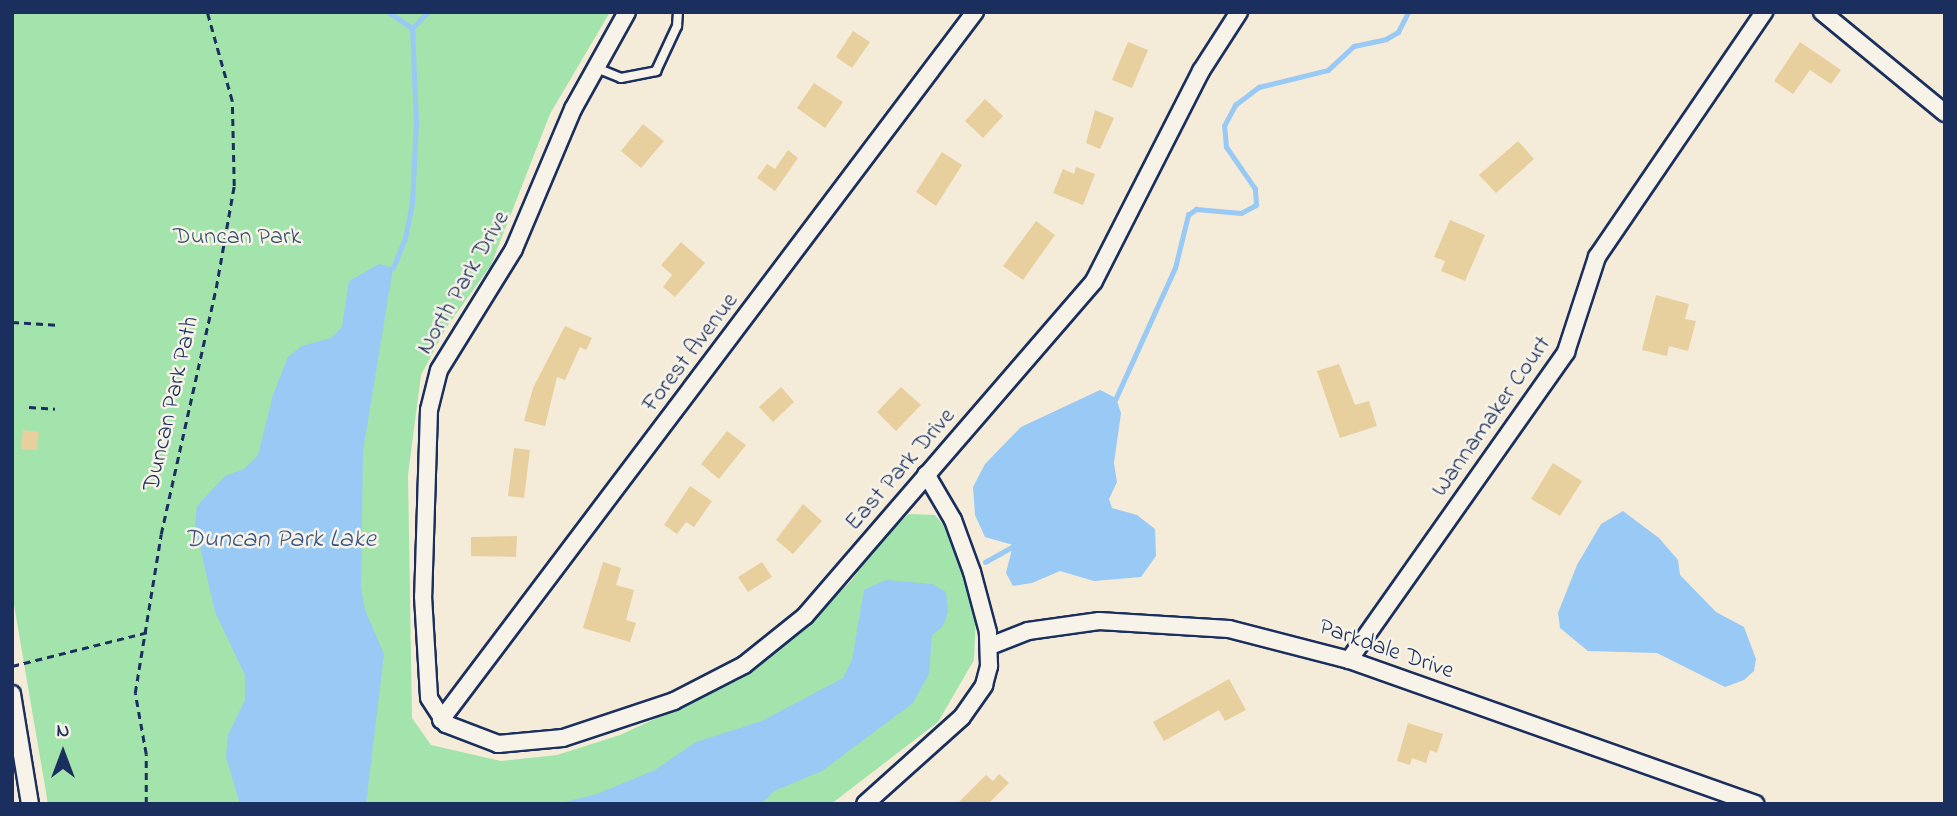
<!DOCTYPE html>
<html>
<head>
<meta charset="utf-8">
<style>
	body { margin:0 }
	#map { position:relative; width:1957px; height:816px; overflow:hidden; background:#f4ecd9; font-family:"Indie Flower",sans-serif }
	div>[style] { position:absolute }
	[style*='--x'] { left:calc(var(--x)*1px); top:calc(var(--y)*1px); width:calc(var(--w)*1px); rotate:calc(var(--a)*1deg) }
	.green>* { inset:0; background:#a3e3ac }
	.water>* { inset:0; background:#99c9f5 }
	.stream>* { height:4.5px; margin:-2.25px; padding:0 2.25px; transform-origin:2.25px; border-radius:2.25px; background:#99c9f5 }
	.building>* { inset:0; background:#e8cf9e }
	.path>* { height:2.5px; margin-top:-1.25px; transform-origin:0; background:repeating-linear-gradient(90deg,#1b2f5e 0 7px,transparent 0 12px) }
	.roads { filter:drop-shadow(2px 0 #1b2f5e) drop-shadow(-2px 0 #1b2f5e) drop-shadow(0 2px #1b2f5e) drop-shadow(0 -2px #1b2f5e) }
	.lane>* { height:8px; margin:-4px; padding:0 4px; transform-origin:4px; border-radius:4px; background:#f7f3e8 }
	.street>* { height:16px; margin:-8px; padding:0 8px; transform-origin:8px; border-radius:8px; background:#f7f3e8 }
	span { translate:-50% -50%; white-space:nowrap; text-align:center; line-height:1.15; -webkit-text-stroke:5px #f7f3e8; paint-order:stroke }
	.park-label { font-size:24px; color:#36536e }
	.street-label { font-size:24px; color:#1b2f5e }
	.water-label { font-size:26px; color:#3a5684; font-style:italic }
	.frame { position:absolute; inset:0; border:14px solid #1b2f5e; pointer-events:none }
	.north { position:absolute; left:28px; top:718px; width:70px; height:70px; -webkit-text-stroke:5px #f7f3e8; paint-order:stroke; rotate:0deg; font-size:19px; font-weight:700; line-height:28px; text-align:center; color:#1b2f5e }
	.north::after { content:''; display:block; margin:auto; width:24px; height:32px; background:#1b2f5e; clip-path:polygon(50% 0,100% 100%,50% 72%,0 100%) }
</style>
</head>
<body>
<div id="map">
	<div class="green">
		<i style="clip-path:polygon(12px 12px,610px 12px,550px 114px,491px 265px,446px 328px,421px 375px,408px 475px,412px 718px,431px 745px,501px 761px,557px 755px,620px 735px,739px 680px,783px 646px,851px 581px,882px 539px,909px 514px,935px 515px,954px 538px,976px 614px,974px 660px,938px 722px,831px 804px,48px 804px,12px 593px)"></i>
	</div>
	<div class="water">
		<i style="clip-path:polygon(379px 264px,393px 268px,363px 451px,361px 588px,365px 610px,384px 654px,366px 804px,240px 804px,226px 757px,228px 735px,245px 700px,245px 675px,215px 612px,195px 525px,197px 506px,225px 476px,244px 469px,258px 455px,273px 395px,288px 357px,302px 346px,331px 338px,342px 327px,349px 281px)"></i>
		<i style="clip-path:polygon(1100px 390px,1116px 398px,1121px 413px,1114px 463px,1117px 482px,1109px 499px,1112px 508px,1137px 515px,1155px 529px,1156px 556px,1141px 577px,1094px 581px,1060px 571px,1032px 583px,1013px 586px,1006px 573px,1013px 545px,985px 537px,975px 515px,973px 487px,985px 464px,1021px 427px)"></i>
		<i style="clip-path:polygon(1623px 511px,1659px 538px,1678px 560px,1680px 575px,1716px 612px,1744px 627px,1756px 659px,1754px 671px,1744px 680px,1725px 687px,1657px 653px,1588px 651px,1560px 628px,1558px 613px,1577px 565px,1601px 524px)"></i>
		<i style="clip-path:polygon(886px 580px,932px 584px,946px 592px,948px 612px,943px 626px,932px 635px,929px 674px,913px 703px,822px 771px,774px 791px,761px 804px,556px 804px,597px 794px,655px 770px,696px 742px,762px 721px,843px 678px,852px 660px,864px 590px)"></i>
	</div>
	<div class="stream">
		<i style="--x:389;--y:12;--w:28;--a:35"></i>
		<i style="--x:393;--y:268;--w:31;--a:-68"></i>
		<i style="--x:405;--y:239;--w:38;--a:-79"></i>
		<i style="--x:412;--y:202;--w:79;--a:-87.1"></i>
		<i style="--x:416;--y:123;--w:95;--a:-92.4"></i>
		<i style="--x:412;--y:28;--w:23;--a:-45"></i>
		<i style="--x:1115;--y:400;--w:145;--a:-65.6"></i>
		<i style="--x:1175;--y:268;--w:55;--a:-76.2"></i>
		<i style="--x:1188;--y:215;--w:10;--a:-37"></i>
		<i style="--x:1196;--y:209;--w:45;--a:5.1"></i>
		<i style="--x:1241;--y:213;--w:17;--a:-28"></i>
		<i style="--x:1256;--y:205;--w:16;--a:-94"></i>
		<i style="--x:1255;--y:189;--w:51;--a:-124.6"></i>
		<i style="--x:1226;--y:147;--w:21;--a:-95"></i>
		<i style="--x:1224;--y:126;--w:24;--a:-62"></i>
		<i style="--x:1235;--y:105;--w:30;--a:-37"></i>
		<i style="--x:1259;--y:87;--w:71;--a:-13.8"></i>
		<i style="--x:1328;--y:70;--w:35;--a:-43"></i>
		<i style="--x:1354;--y:46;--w:33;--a:-12"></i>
		<i style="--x:1386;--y:39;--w:14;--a:-30"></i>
		<i style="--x:1398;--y:32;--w:22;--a:-63"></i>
		<i style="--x:985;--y:562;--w:37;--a:-29"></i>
	</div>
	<div class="building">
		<i style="clip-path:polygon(853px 31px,870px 42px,852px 68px,836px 57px)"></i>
		<i style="clip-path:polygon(1128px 42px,1148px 50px,1132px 88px,1112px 80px)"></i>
		<i style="clip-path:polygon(1800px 42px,1841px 70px,1831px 84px,1810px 70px,1793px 94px,1774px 81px)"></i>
		<i style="clip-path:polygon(814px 83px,843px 102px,825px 128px,797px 108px)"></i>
		<i style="clip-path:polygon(985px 99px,1003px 116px,983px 138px,965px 121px)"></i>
		<i style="clip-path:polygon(1095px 110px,1114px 118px,1100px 149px,1086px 143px)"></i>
		<i style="clip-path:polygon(643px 124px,664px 141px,641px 168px,621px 151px)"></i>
		<i style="clip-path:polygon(1518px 141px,1534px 159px,1496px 193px,1479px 175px)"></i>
		<i style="clip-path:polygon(788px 150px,798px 158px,775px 191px,757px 178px,767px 164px,775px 169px)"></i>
		<i style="clip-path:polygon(942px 152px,962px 165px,936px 206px,916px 192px)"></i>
		<i style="clip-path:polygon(1076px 167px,1095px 174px,1083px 205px,1053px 193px,1063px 169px,1074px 174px)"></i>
		<i style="clip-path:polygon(1450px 220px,1485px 235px,1465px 281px,1441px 271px,1445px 261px,1434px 257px)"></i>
		<i style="clip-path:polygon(1036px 221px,1055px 235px,1023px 280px,1003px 266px)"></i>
		<i style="clip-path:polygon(681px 242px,705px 263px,675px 297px,663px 287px,672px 275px,661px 265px)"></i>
		<i style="clip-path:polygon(1656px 295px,1689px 304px,1685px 319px,1696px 321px,1688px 351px,1669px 346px,1667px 356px,1642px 350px)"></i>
		<i style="clip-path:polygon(565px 326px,592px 338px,586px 350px,580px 347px,565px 380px,557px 377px,545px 426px,524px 421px,533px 388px)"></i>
		<i style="clip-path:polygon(1339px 364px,1355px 405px,1369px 401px,1377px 426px,1340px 438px,1317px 371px)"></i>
		<i style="clip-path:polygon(781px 387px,794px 402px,773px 422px,759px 407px)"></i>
		<i style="clip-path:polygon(901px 387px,921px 405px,896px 431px,877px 412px)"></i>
		<i style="clip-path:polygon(23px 430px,39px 432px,37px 450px,21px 449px)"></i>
		<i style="clip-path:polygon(727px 431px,746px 445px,719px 479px,701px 464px)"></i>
		<i style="clip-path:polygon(514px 448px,530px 450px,524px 498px,508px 496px)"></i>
		<i style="clip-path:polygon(1553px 463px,1582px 481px,1560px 516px,1531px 499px)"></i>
		<i style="clip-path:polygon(690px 486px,712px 501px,694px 527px,686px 522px,677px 534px,664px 525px)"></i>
		<i style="clip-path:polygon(803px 504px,822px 521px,793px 554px,776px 540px)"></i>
		<i style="clip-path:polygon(517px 536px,516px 557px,471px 556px,471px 537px)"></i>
		<i style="clip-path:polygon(603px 562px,621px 568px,616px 585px,634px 590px,626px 620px,636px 623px,630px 642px,583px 628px)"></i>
		<i style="clip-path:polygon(762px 562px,772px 577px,748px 592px,738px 577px)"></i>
		<i style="clip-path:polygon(1229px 679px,1246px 710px,1225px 721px,1219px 710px,1164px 741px,1153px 722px)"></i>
		<i style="clip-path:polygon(1408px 723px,1443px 734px,1437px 753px,1430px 750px,1426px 763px,1412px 758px,1410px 765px,1397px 761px)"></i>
		<i style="clip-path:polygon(999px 774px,1009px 783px,988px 804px,957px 804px,986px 775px,993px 781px)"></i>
	</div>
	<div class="path">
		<i style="--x:12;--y:322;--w:48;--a:3.6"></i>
		<i style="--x:29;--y:407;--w:26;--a:4"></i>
		<i style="--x:12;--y:666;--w:140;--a:-14"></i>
		<i style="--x:146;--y:804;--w:50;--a:-90"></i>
		<i style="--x:146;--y:754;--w:62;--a:-100.2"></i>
		<i style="--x:135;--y:693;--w:161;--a:-80.7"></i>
		<i style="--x:161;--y:534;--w:252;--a:-77.4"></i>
		<i style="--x:216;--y:288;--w:104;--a:-80"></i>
		<i style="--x:234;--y:186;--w:85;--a:-91.3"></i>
		<i style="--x:232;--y:101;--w:92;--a:-105.7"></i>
	</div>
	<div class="roads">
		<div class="lane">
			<i style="--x:594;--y:67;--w:29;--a:22"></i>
			<i style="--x:621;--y:78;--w:36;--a:-11"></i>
			<i style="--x:656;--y:71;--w:50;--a:-65"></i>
			<i style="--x:677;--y:26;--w:14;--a:-86"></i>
		</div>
		<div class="street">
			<i style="--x:627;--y:12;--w:111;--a:119.1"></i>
			<i style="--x:573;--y:109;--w:152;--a:112.9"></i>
			<i style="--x:514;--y:249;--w:142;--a:121.8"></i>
			<i style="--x:439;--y:370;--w:41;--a:104"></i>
			<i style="--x:429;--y:410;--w:186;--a:91.8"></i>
			<i style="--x:423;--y:596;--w:102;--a:86.6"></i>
			<i style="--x:429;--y:698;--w:31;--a:57"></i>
			<i style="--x:446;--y:724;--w:56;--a:21"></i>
			<i style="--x:498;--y:744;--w:65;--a:-5.3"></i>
			<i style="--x:563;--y:738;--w:117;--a:-18.4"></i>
			<i style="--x:674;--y:701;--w:79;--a:-27.2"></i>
			<i style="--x:744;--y:665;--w:78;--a:-38.8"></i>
			<i style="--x:805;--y:616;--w:442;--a:-49.2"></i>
			<i style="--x:1094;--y:281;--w:236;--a:-63"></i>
			<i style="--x:1201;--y:71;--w:70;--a:-57.2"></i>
			<i style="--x:1822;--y:12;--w:159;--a:39.4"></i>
			<i style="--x:990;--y:646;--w:41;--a:-21.5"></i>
			<i style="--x:1028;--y:631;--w:72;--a:-8"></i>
			<i style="--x:1099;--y:621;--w:130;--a:3.5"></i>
			<i style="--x:1229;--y:629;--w:124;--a:14.5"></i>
			<i style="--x:1349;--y:660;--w:431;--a:19.5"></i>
			<i style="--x:1349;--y:660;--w:377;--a:-54.8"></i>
			<i style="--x:1566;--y:352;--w:100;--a:-71.9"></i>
			<i style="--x:1597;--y:257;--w:297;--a:-55.7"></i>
			<i style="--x:12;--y:694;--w:111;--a:80.7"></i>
			<i style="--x:441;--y:720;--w:887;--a:-52.98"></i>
			<i style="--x:865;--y:804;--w:130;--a:-41.9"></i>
			<i style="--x:962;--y:717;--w:39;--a:-55"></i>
			<i style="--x:984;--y:685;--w:20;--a:-75"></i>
			<i style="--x:989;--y:666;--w:34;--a:-92"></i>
			<i style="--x:988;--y:632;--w:62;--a:-104.9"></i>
			<i style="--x:972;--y:572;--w:55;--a:-110.1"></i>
			<i style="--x:953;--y:520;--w:53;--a:-120.4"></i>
		</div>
	</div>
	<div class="park-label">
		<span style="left:237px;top:238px">Duncan Park</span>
	</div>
	<div class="street-label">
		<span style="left:464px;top:283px;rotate:-60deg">North Park Drive</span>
		<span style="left:691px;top:353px;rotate:-53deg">Forest Avenue</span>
		<span style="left:172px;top:404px;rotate:-77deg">Duncan Park Path</span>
		<span style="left:1492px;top:417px;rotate:-55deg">Wannamaker Court</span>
		<span style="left:901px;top:470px;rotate:-49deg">East Park Drive</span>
		<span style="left:1386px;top:650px;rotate:19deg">Parkdale Drive</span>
	</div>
	<div class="water-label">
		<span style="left:280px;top:541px">Duncan Park Lake</span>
	</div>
	<div class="frame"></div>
	<div class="north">N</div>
</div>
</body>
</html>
